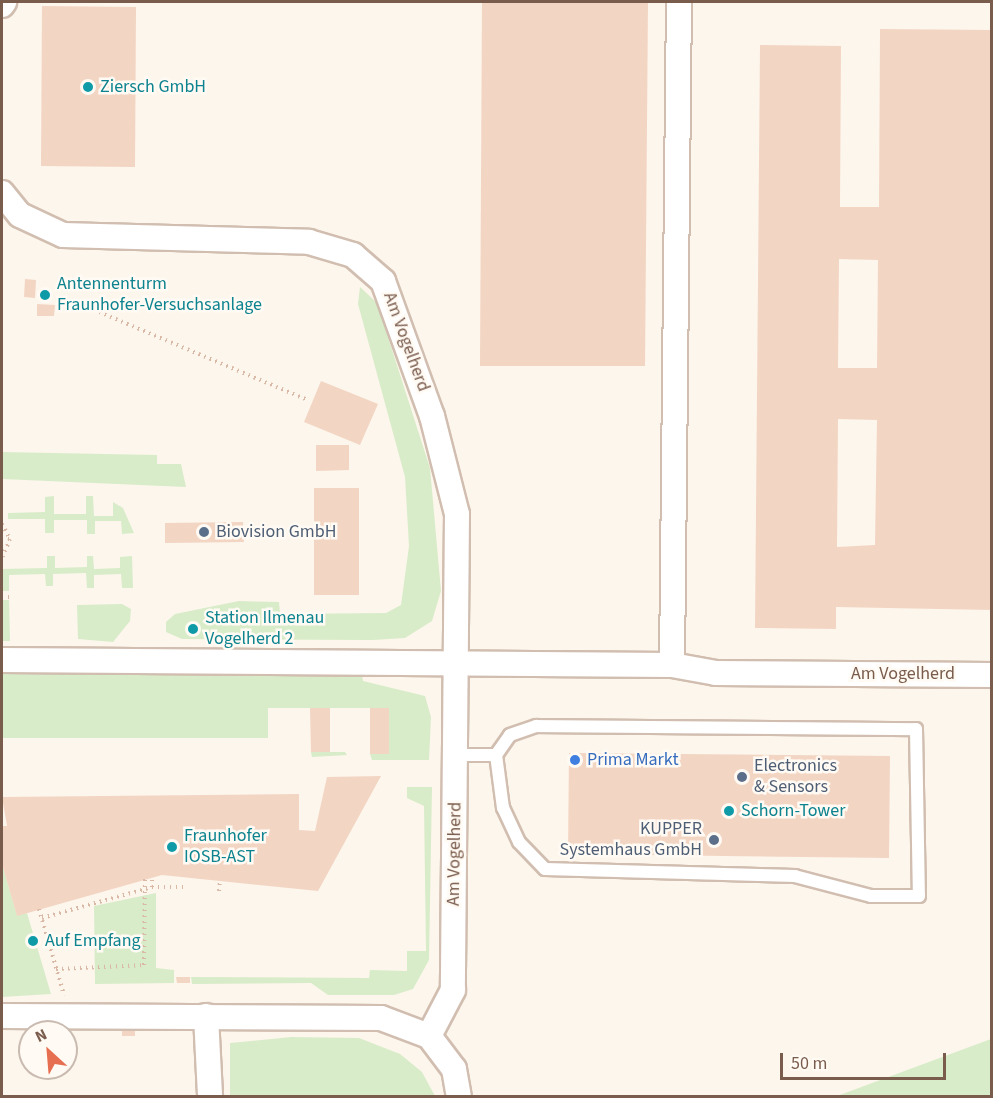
<!DOCTYPE html>
<html>
<head>
<meta charset="utf-8">
<style>
	body { margin:0 }
	#map { position:relative; width:993px; height:1098px; overflow:hidden; background:#fdf6ec; font-family:"Source Sans 3",sans-serif }
	div>[style] { position:absolute }
	[style*='--x'] { left:calc(var(--x)*1px); top:calc(var(--y)*1px); width:calc(var(--w)*1px); rotate:calc(var(--a)*1deg) }
	.green>* { inset:0; background:#d8ecc9 }
	.building>* { inset:0; background:#f3d5c3 }
	.round { border-radius:50% }
	.path>* { height:4px; margin-top:-2px; transform-origin:0; background:repeating-linear-gradient(90deg,#d9b8a5 0 1.5px,transparent 0 6px) }
	.roads { filter:drop-shadow(2px 0 #d1beb0) drop-shadow(-2px 0 #d1beb0) drop-shadow(0 2px #d1beb0) drop-shadow(0 -2px #d1beb0) }
	.lane>* { height:12px; margin:-6px; padding:0 6px; transform-origin:6px; border-radius:6px; background:#fff }
	.street>* { height:24px; margin:-12px; padding:0 12px; transform-origin:12px; border-radius:12px; background:#fff }
	.dots>* { width:16px; height:16px; translate:-50% -50%; box-sizing:border-box; border:3px solid #fffaf3; border-radius:50% }
	span { translate:-50% -50%; white-space:nowrap; text-align:center; line-height:1.15; -webkit-text-stroke:5px #fffaf3; paint-order:stroke }
	.culture-label { font-size:18px; color:#0d838f }
	.left { translate:0 -50%; text-align:left }
	.street-label { font-size:18px; color:#7a5c4d }
	.service-label { font-size:18px; color:#4e5e75 }
	.right { translate:-100% -50%; text-align:right }
	.shop-label { font-size:18px; color:#366cbe }
	.frame { position:absolute; inset:0; border:3px solid #7a5c4d; pointer-events:none }
	.north { position:absolute; left:18px; top:1020px; width:60px; height:60px; box-sizing:border-box; background:#fffaf3; border:2px solid #cabbb1; border-radius:50%; rotate:334deg; font-size:16px; font-weight:700; line-height:24px; text-align:center; color:#7a5c4d }
	.north::after { content:''; display:block; margin:auto; width:21px; height:27px; background:#e76f51; clip-path:polygon(50% 0,100% 100%,50% 72%,0 100%) }
	.scale { position:absolute; left:780px; top:1053px; width:166px; height:27px; box-sizing:border-box; border:3px solid #7a5c4d; border-top:0; padding-left:8px; font-size:18px; line-height:21px; white-space:nowrap; color:#7a5c4d; -webkit-text-stroke:4px #fffaf3; paint-order:stroke }
</style>
</head>
<body>
<div id="map">
	<div class="green">
		<i style="clip-path:polygon(360px 287px,377px 303px,430px 468px,441px 591px,432px 621px,405px 638px,373px 640px,182px 639px,166px 632px,166px 622px,175px 614px,239px 601px,279px 602px,280px 614px,386px 613px,401px 605px,409px 546px,405px 477px,358px 304px)"></i>
		<i style="clip-path:polygon(2px 452px,157px 455px,157px 464px,181px 464px,186px 487px,2px 479px)"></i>
		<i style="clip-path:polygon(54px 496px,54px 514px,86px 514px,86px 496px,93px 496px,94px 516px,113px 516px,113px 502px,123px 508px,134px 533px,122px 534px,121px 521px,95px 521px,95px 534px,87px 534px,87px 520px,54px 520px,54px 533px,45px 533px,45px 519px,8px 519px,8px 513px,45px 512px,45px 497px)"></i>
		<i style="clip-path:polygon(47px 556px,55px 556px,55px 568px,87px 567px,87px 556px,93px 556px,94px 569px,120px 568px,120px 557px,132px 556px,133px 588px,122px 588px,121px 574px,94px 575px,94px 588px,87px 588px,86px 573px,53px 574px,53px 586px,46px 586px,45px 574px,9px 575px,9px 591px,2px 591px,2px 569px,47px 568px)"></i>
		<i style="clip-path:polygon(2px 600px,9px 600px,10px 641px,2px 641px)"></i>
		<i style="clip-path:polygon(122px 604px,131px 609px,130px 621px,113px 642px,78px 639px,77px 605px)"></i>
		<i style="clip-path:polygon(2px 670px,362px 673px,363px 681px,425px 696px,431px 717px,429px 760px,372px 760px,370px 754px,389px 754px,389px 708px,268px 708px,268px 738px,2px 738px)"></i>
		<i style="clip-path:polygon(311px 752px,345px 752px,347px 755px,312px 757px)"></i>
		<i style="clip-path:polygon(407px 787px,432px 787px,429px 960px,413px 989px,394px 995px,328px 995px,311px 983px,192px 984px,191px 977px,369px 978px,370px 970px,407px 971px,407px 951px,426px 951px,424px 806px,407px 798px)"></i>
		<i style="clip-path:polygon(2px 864px,17px 915px,27px 913px,51px 994px,2px 997px)"></i>
		<i style="clip-path:polygon(156px 893px,156px 968px,174px 970px,174px 983px,95px 984px,94px 906px)"></i>
		<i style="clip-path:polygon(291px 1037px,359px 1038px,400px 1054px,422px 1072px,435px 1096px,230px 1096px,230px 1043px)"></i>
		<i style="clip-path:polygon(991px 1039px,991px 1096px,837px 1096px)"></i>
	</div>
	<div class="building">
		<i style="clip-path:polygon(482px 2px,648px 2px,645px 366px,480px 366px)"></i>
		<i style="clip-path:polygon(42px 6px,136px 7px,135px 167px,41px 166px)"></i>
		<i style="clip-path:polygon(evenodd,880px 29px,992px 30px,992px 610px,836px 607px,836px 629px,755px 628px,760px 45px,841px 46px,840px 207px,879px 207px,880px 29px,839px 259px,878px 260px,877px 368px,838px 368px,839px 259px,880px 29px,838px 419px,877px 420px,875px 545px,837px 547px,838px 419px)"></i>
		<i style="clip-path:polygon(25px 279px,36px 280px,35px 298px,24px 297px)"></i>
		<i class="round" style="left:40.5px;top:291.5px;width:9px;height:9px"></i>
		<i style="clip-path:polygon(37px 304px,55px 305px,54px 316px,37px 316px)"></i>
		<i style="clip-path:polygon(321px 381px,378px 404px,360px 445px,304px 422px)"></i>
		<i style="clip-path:polygon(316px 445px,349px 445px,349px 470px,316px 471px)"></i>
		<i style="clip-path:polygon(314px 488px,359px 488px,359px 595px,314px 595px)"></i>
		<i style="clip-path:polygon(243px 522px,244px 542px,165px 543px,165px 523px)"></i>
		<i style="clip-path:polygon(189px 627px,196px 627px,196px 632px,189px 631px)"></i>
		<i style="clip-path:polygon(310px 708px,330px 708px,330px 752px,311px 752px)"></i>
		<i style="clip-path:polygon(370px 708px,389px 708px,389px 754px,370px 754px)"></i>
		<i style="clip-path:polygon(569px 753px,890px 756px,889px 858px,568px 854px)"></i>
		<i style="clip-path:polygon(381px 776px,318px 891px,162px 875px,17px 916px,2px 864px,2px 826px,7px 826px,2px 797px,299px 794px,299px 830px,315px 831px,327px 777px)"></i>
		<i style="clip-path:polygon(176px 977px,190px 977px,190px 983px,177px 983px)"></i>
		<i style="clip-path:polygon(122px 1030px,135px 1031px,135px 1036px,122px 1036px)"></i>
	</div>
	<div class="path">
		<i style="--x:66;--y:298;--w:262;--a:22.9"></i>
		<i style="--x:2;--y:524;--w:17;--a:62"></i>
		<i style="--x:10;--y:539;--w:21;--a:113"></i>
		<i style="--x:2;--y:539;--w:8;--a:0"></i>
		<i style="--x:2;--y:597;--w:12;--a:0"></i>
		<i style="--x:152;--y:887;--w:9;--a:-90"></i>
		<i style="--x:219;--y:891;--w:10;--a:-84"></i>
		<i style="--x:39;--y:909;--w:90;--a:73.8"></i>
		<i style="--x:42;--y:918;--w:114;--a:-15.7"></i>
		<i style="--x:152;--y:887;--w:33;--a:0"></i>
		<i style="--x:56;--y:969;--w:88;--a:-2.6"></i>
		<i style="--x:144;--y:965;--w:86;--a:-89.3"></i>
	</div>
	<div class="roads">
		<div class="lane">
			<i style="--x:457;--y:755;--w:39;--a:0"></i>
			<i style="--x:496;--y:755;--w:24;--a:-55"></i>
			<i style="--x:510;--y:735;--w:28;--a:-19"></i>
			<i style="--x:536;--y:726;--w:380;--a:0.5"></i>
			<i style="--x:916;--y:729;--w:167;--a:89"></i>
			<i style="--x:919;--y:896;--w:48;--a:180"></i>
			<i style="--x:871;--y:896;--w:79;--a:-165.3"></i>
			<i style="--x:795;--y:876;--w:250;--a:-178.4"></i>
			<i style="--x:545;--y:869;--w:37;--a:-134"></i>
			<i style="--x:519;--y:842;--w:38;--a:-115"></i>
			<i style="--x:503;--y:808;--w:53;--a:-97.5"></i>
		</div>
		<div class="street">
			<i style="--x:2;--y:5;--w:4;--a:-56"></i>
			<i style="--x:2;--y:193;--w:28;--a:51"></i>
			<i style="--x:20;--y:215;--w:47;--a:24.9"></i>
			<i style="--x:63;--y:235;--w:246;--a:1.6"></i>
			<i style="--x:309;--y:242;--w:46;--a:16.5"></i>
			<i style="--x:353;--y:255;--w:40;--a:41"></i>
			<i style="--x:383;--y:281;--w:144;--a:70.1"></i>
			<i style="--x:432;--y:416;--w:101;--a:75.7"></i>
			<i style="--x:457;--y:514;--w:476;--a:90.5"></i>
			<i style="--x:453;--y:990;--w:52;--a:117.6"></i>
			<i style="--x:2;--y:660;--w:670;--a:0.43"></i>
			<i style="--x:672;--y:665;--w:45;--a:10.3"></i>
			<i style="--x:716;--y:673;--w:276;--a:0.4"></i>
			<i style="--x:672;--y:665;--w:663;--a:-89.4"></i>
			<i style="--x:2;--y:1016;--w:379;--a:0.3"></i>
			<i style="--x:381;--y:1018;--w:51;--a:20.6"></i>
			<i style="--x:429;--y:1036;--w:41;--a:52.9"></i>
			<i style="--x:454;--y:1069;--w:27;--a:80"></i>
			<i style="--x:206;--y:1016;--w:80;--a:87.1"></i>
		</div>
	</div>
	<div class="dots">
		<i style="left:88px;top:87px;background:#0f9aa8"></i>
		<i style="left:45px;top:295px;background:#0f9aa8"></i>
		<i style="left:204px;top:532px;background:#5c6f8a"></i>
		<i style="left:193px;top:629px;background:#0f9aa8"></i>
		<i style="left:575px;top:760px;background:#3f7fe0"></i>
		<i style="left:742px;top:777px;background:#5c6f8a"></i>
		<i style="left:729px;top:811px;background:#0f9aa8"></i>
		<i style="left:714px;top:840px;background:#5c6f8a"></i>
		<i style="left:172px;top:847px;background:#0f9aa8"></i>
		<i style="left:33px;top:941px;background:#0f9aa8"></i>
	</div>
	<div class="culture-label">
		<span class="left" style="left:100px;top:87px">Ziersch GmbH</span>
		<span class="left" style="left:57px;top:295px">Antennenturm<br>Fraunhofer-Versuchsanlage</span>
		<span class="left" style="left:205px;top:629px">Station Ilmenau<br>Vogelherd 2</span>
		<span class="left" style="left:741px;top:811px">Schorn-Tower</span>
		<span class="left" style="left:184px;top:847px">Fraunhofer<br>IOSB-AST</span>
		<span class="left" style="left:45px;top:941px">Auf Empfang</span>
	</div>
	<div class="street-label">
		<span style="left:406px;top:342px;rotate:70deg">Am Vogelherd</span>
		<span style="left:903px;top:674px">Am Vogelherd</span>
		<span style="left:455px;top:854px;rotate:-89deg">Am Vogelherd</span>
	</div>
	<div class="service-label">
		<span class="left" style="left:216px;top:532px">Biovision GmbH</span>
		<span class="left" style="left:754px;top:777px">Electronics<br>&amp; Sensors</span>
		<span class="right" style="left:702px;top:840px">KUPPER<br>Systemhaus GmbH</span>
	</div>
	<div class="shop-label">
		<span class="left" style="left:587px;top:760px">Prima Markt</span>
	</div>
	<div class="frame"></div>
	<div class="north">N</div>
	<div class="scale">50 m</div>
</div>
</body>
</html>
